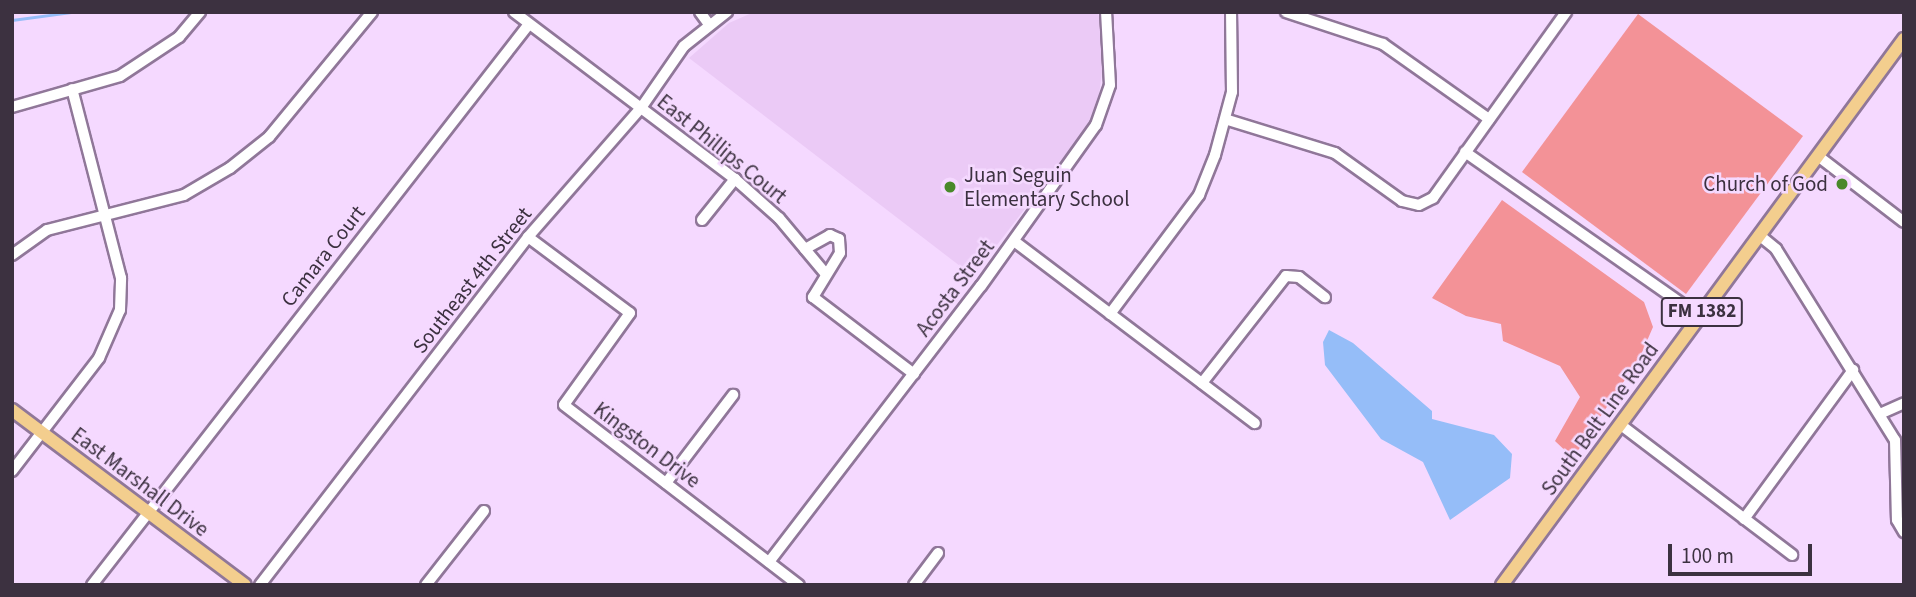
<!DOCTYPE html>
<html>
<head>
<meta charset="utf-8">
<style>
	body { margin:0 }
	#map { position:relative; width:1916px; height:597px; overflow:hidden; background:#f5d9ff; font-family:"Source Sans 3",sans-serif }
	div>[style] { position:absolute }
	[style*='--x'] { left:calc(var(--x)*1px); top:calc(var(--y)*1px); width:calc(var(--w)*1px); rotate:calc(var(--a)*1deg) }
	.built>* { inset:0; background:#ebcaf6 }
	.green>* { inset:0; background:#f39297 }
	.water>* { inset:0; background:#95bdf8 }
	.stream>* { height:2.5px; margin:-1.25px; padding:0 1.25px; transform-origin:1.25px; border-radius:1.25px; background:#95bdf8 }
	.roads { filter:drop-shadow(2px 0 #907799) drop-shadow(-2px 0 #907799) drop-shadow(0 2px #907799) drop-shadow(0 -2px #907799) }
	.minor>* { height:10px; margin:-5px; padding:0 5px; transform-origin:5px; border-radius:5px; background:#fff }
	.major>* { height:12px; margin:-6px; padding:0 6px; transform-origin:6px; border-radius:6px; background:#f3ce8e }
	.dots>* { width:19px; height:19px; translate:-50% -50%; box-sizing:border-box; border:4px solid #f5d9ff; border-radius:50% }
	span { translate:-50% -50%; white-space:nowrap; text-align:center; line-height:1.15; -webkit-text-stroke:5px #f5d9ff; paint-order:stroke }
	.shield-label span { padding:2px 5px; background:#f5d9ff; border:2px solid; border-radius:5px; -webkit-text-stroke-width:0 }
	.shield-label { font-size:19px; color:#3c3140; font-weight:700 }
	.street-label { font-size:21px; color:#3c3140 }
	.poi-label { font-size:21px; color:#3c3140 }
	.left { translate:0 -50%; text-align:left }
	.right { translate:-100% -50%; text-align:right }
	.frame { position:absolute; inset:0; border:14px solid #3c3140; pointer-events:none }
	.scale { position:absolute; left:1668px; top:544px; width:144px; height:32px; box-sizing:border-box; border:4px solid #3c3140; border-top:0; padding-left:9px; font-size:21px; line-height:24px; white-space:nowrap; color:#3c3140; -webkit-text-stroke:5px #f5d9ff; paint-order:stroke }
</style>
</head>
<body>
<div id="map">
	<div class="built">
		<i style="clip-path:polygon(754px 12px,1098px 12px,1105px 46px,1098px 104px,1085px 131px,973px 276px,689px 58px,729px 23px)"></i>
	</div>
	<div class="green">
		<i style="clip-path:polygon(1638px 14px,1803px 136px,1686px 294px,1522px 172px)"></i>
		<i style="clip-path:polygon(1502px 200px,1644px 302px,1653px 327px,1640px 357px,1573px 458px,1555px 441px,1580px 397px,1560px 366px,1503px 341px,1501px 324px,1466px 316px,1432px 298px)"></i>
	</div>
	<div class="water">
		<i style="clip-path:polygon(1329px 330px,1353px 343px,1432px 411px,1432px 419px,1494px 435px,1512px 454px,1510px 478px,1450px 520px,1423px 462px,1381px 439px,1325px 365px,1323px 342px)"></i>
	</div>
	<div class="stream">
		<i style="--x:12;--y:20;--w:61;--a:-7.6"></i>
	</div>
	<div class="roads">
		<div class="minor">
			<i style="--x:514;--y:12;--w:277;--a:37.1"></i>
			<i style="--x:735;--y:179;--w:59;--a:41.6"></i>
			<i style="--x:779;--y:218;--w:72;--a:50.1"></i>
			<i style="--x:700;--y:12;--w:14;--a:54"></i>
			<i style="--x:1286;--y:12;--w:102;--a:18.3"></i>
			<i style="--x:1383;--y:44;--w:130;--a:35.3"></i>
			<i style="--x:12;--y:107;--w:112;--a:-16"></i>
			<i style="--x:120;--y:76;--w:71;--a:-33.5"></i>
			<i style="--x:179;--y:37;--w:33;--a:-50"></i>
			<i style="--x:1228;--y:120;--w:112;--a:17.1"></i>
			<i style="--x:1335;--y:153;--w:82;--a:35.6"></i>
			<i style="--x:1402;--y:201;--w:17;--a:13"></i>
			<i style="--x:1419;--y:205;--w:16;--a:-27"></i>
			<i style="--x:1433;--y:198;--w:229;--a:-54.4"></i>
			<i style="--x:1465;--y:152;--w:286;--a:35"></i>
			<i style="--x:1818;--y:156;--w:108;--a:37.5"></i>
			<i style="--x:702;--y:220;--w:53;--a:-51.2"></i>
			<i style="--x:1759;--y:235;--w:22;--a:39"></i>
			<i style="--x:1776;--y:249;--w:225;--a:58.1"></i>
			<i style="--x:1895;--y:440;--w:80;--a:88.6"></i>
			<i style="--x:1897;--y:520;--w:14;--a:60"></i>
			<i style="--x:528;--y:237;--w:127;--a:36.7"></i>
			<i style="--x:630;--y:313;--w:113;--a:125.7"></i>
			<i style="--x:564;--y:405;--w:296;--a:37.5"></i>
			<i style="--x:1014;--y:241;--w:302;--a:37.1"></i>
			<i style="--x:805;--y:249;--w:29;--a:-29"></i>
			<i style="--x:830;--y:235;--w:10;--a:24"></i>
			<i style="--x:839;--y:239;--w:14;--a:86"></i>
			<i style="--x:840;--y:253;--w:52;--a:121.5"></i>
			<i style="--x:813;--y:297;--w:127;--a:37.3"></i>
			<i style="--x:12;--y:255;--w:43;--a:-35.5"></i>
			<i style="--x:47;--y:230;--w:141;--a:-14.3"></i>
			<i style="--x:184;--y:195;--w:53;--a:-30.4"></i>
			<i style="--x:230;--y:168;--w:50;--a:-38.5"></i>
			<i style="--x:269;--y:137;--w:162;--a:-50.5"></i>
			<i style="--x:1110;--y:314;--w:149;--a:-53.2"></i>
			<i style="--x:1199;--y:195;--w:43;--a:-68.2"></i>
			<i style="--x:1215;--y:155;--w:65;--a:-74.9"></i>
			<i style="--x:1232;--y:92;--w:80;--a:-90.7"></i>
			<i style="--x:1202;--y:383;--w:136;--a:-51.9"></i>
			<i style="--x:1286;--y:276;--w:13;--a:4"></i>
			<i style="--x:1299;--y:277;--w:33;--a:38"></i>
			<i style="--x:1882;--y:413;--w:24;--a:-24"></i>
			<i style="--x:1621;--y:425;--w:215;--a:37.2"></i>
			<i style="--x:12;--y:471;--w:143;--a:-52.4"></i>
			<i style="--x:99;--y:358;--w:52;--a:-66.4"></i>
			<i style="--x:120;--y:310;--w:32;--a:-88"></i>
			<i style="--x:121;--y:278;--w:195;--a:-104.5"></i>
			<i style="--x:666;--y:483;--w:111;--a:-52.7"></i>
			<i style="--x:1744;--y:519;--w:185;--a:-53.8"></i>
			<i style="--x:769;--y:562;--w:348;--a:-52.5"></i>
			<i style="--x:981;--y:286;--w:198;--a:-54.5"></i>
			<i style="--x:1096;--y:125;--w:42;--a:-70.7"></i>
			<i style="--x:1110;--y:85;--w:73;--a:-93.1"></i>
			<i style="--x:92;--y:585;--w:711;--a:-52.08"></i>
			<i style="--x:260;--y:585;--w:439;--a:-52.4"></i>
			<i style="--x:528;--y:237;--w:171;--a:-48.8"></i>
			<i style="--x:641;--y:108;--w:75;--a:-55.3"></i>
			<i style="--x:684;--y:46;--w:55;--a:-38.3"></i>
			<i style="--x:426;--y:585;--w:94;--a:-51.9"></i>
			<i style="--x:914;--y:585;--w:40;--a:-53"></i>
		</div>
		<div class="major">
			<i style="--x:12;--y:410;--w:291;--a:36.9"></i>
			<i style="--x:1502;--y:585;--w:678;--a:-53.64"></i>
		</div>
	</div>
	<div class="dots">
		<i style="left:1842px;top:184px;background:#49892a"></i>
		<i style="left:950px;top:187px;background:#49892a"></i>
	</div>
	<div class="shield-label">
		<span style="left:1702px;top:312px">FM 1382</span>
	</div>
	<div class="street-label">
		<span style="left:722px;top:149px;rotate:39deg">East Phillips Court</span>
		<span style="left:323px;top:256px;rotate:-52deg">Camara Court</span>
		<span style="left:472px;top:280px;rotate:-52deg">Southeast 4th Street</span>
		<span style="left:955px;top:288px;rotate:-53deg">Acosta Street</span>
		<span style="left:1600px;top:419px;rotate:-54deg">South Belt Line Road</span>
		<span style="left:647px;top:445px;rotate:37deg">Kingston Drive</span>
		<span style="left:140px;top:482px;rotate:37deg">East Marshall Drive</span>
	</div>
	<div class="poi-label">
		<span class="left" style="left:964px;top:187px">Juan Seguin<br>Elementary School</span>
		<span class="right" style="left:1828px;top:184px">Church of God</span>
	</div>
	<div class="frame"></div>
	<div class="scale">100 m</div>
</div>
</body>
</html>
